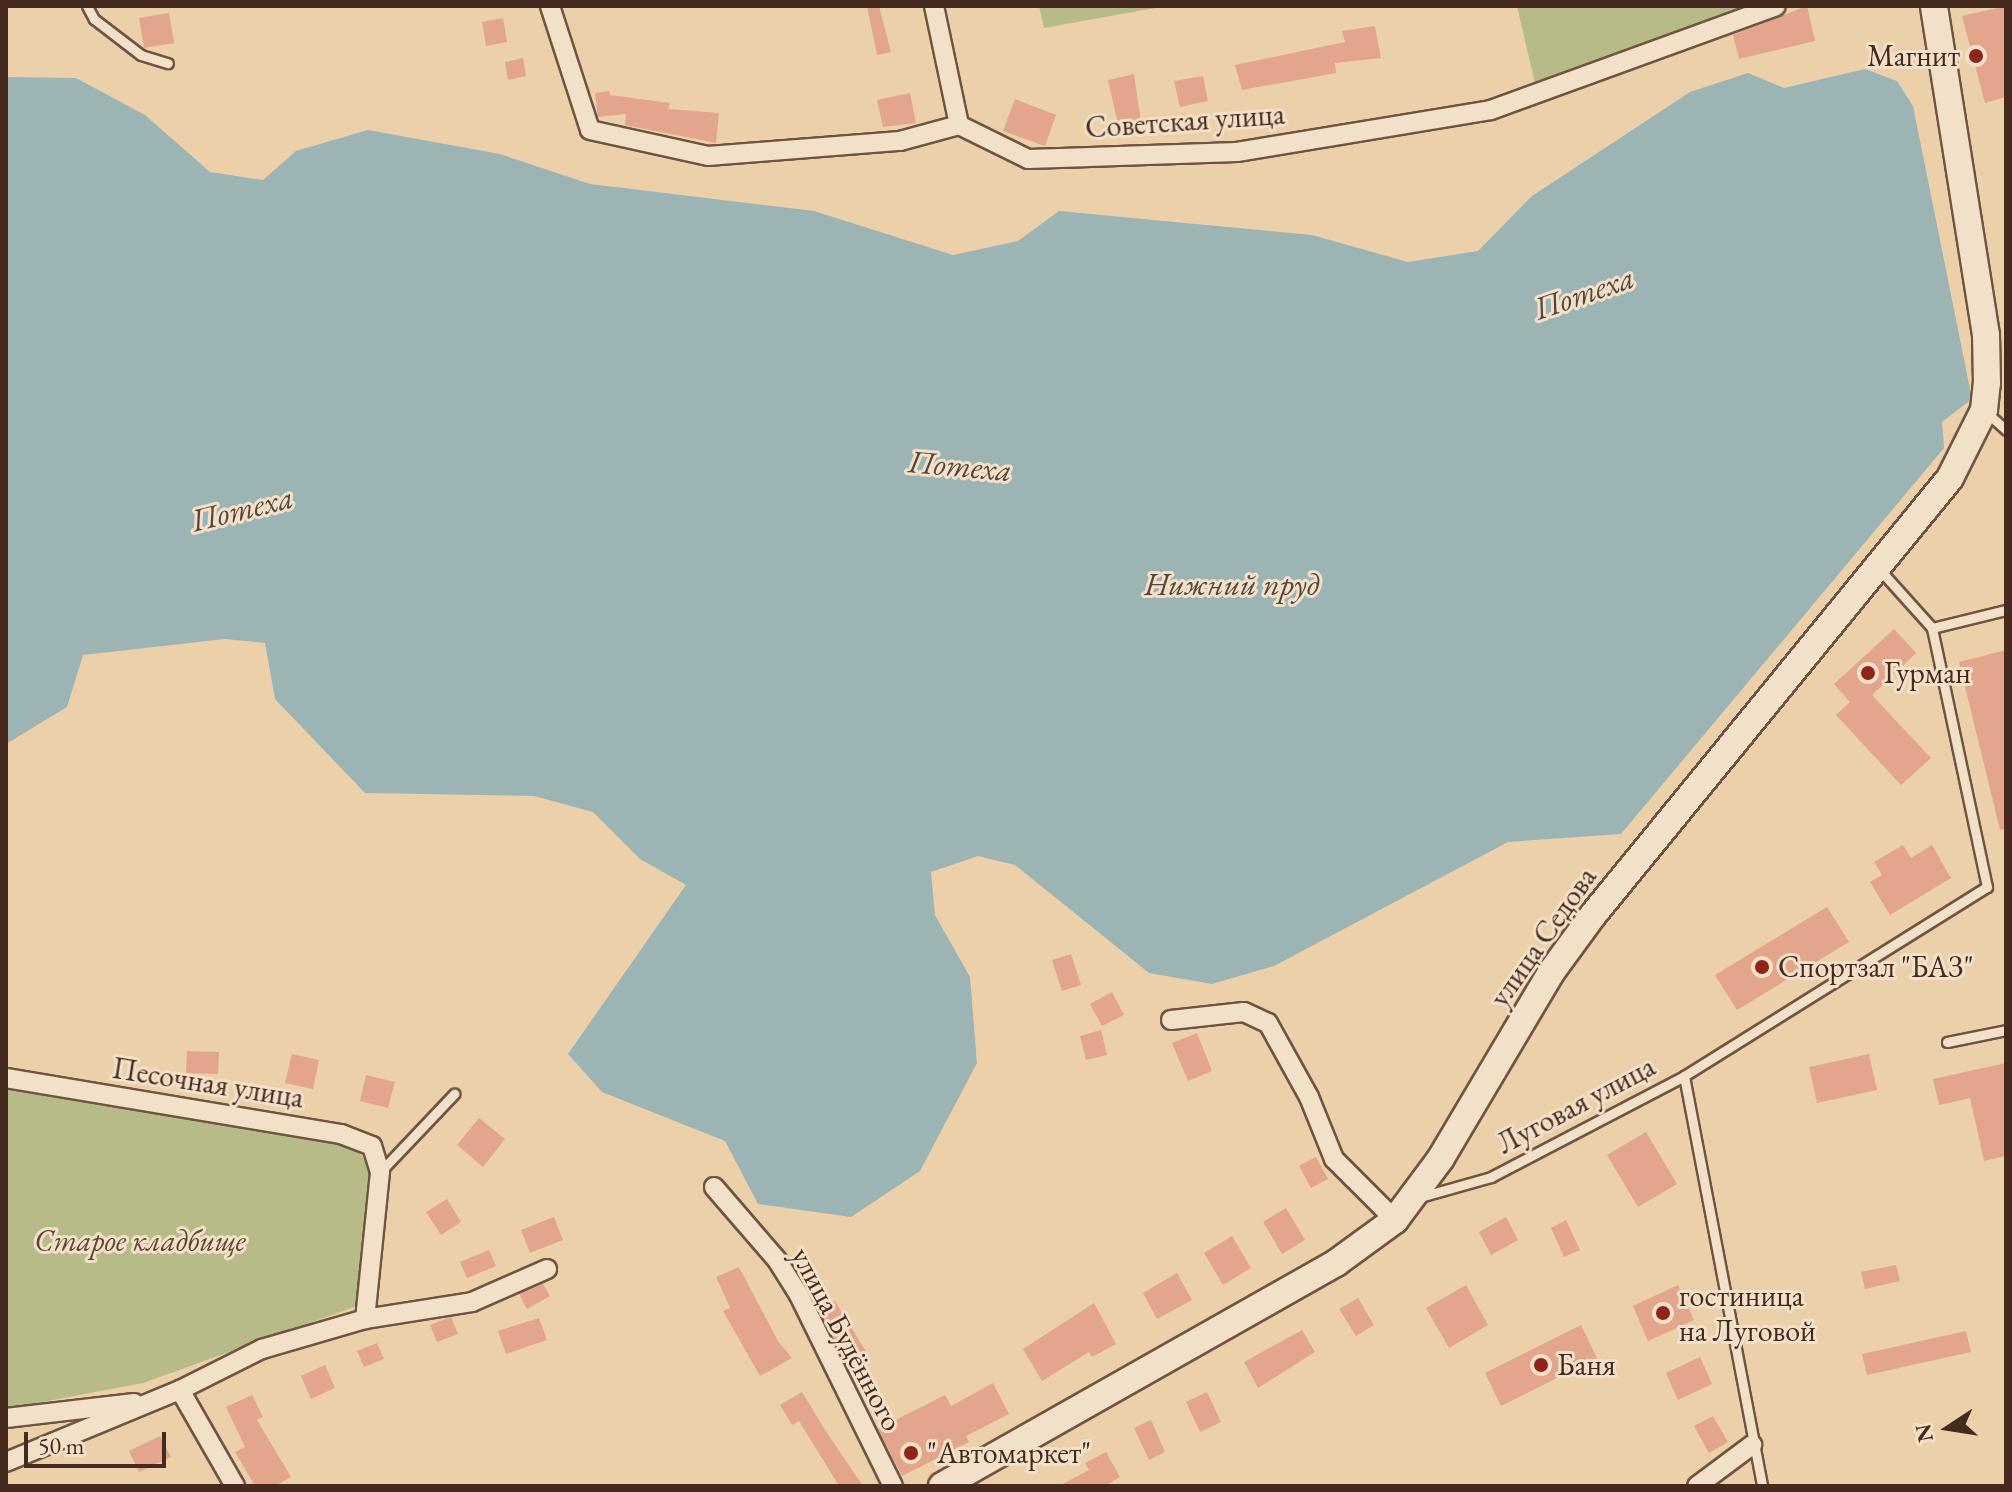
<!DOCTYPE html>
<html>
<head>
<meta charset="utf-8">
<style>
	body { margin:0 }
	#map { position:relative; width:2012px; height:1492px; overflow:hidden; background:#ebd0aa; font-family:"EB Garamond",serif }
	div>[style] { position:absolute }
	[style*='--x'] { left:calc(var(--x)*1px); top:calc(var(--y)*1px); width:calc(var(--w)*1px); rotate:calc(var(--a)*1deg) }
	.green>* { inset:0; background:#b7bb88 }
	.water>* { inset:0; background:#9db4b4 }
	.building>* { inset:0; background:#e3a68d }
	.roads { filter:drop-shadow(2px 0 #705442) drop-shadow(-2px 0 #705442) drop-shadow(0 2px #705442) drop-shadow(0 -2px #705442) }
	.lane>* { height:9px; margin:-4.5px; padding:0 4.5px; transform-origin:4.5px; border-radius:4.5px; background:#f2e0c8 }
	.street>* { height:18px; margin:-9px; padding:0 9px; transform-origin:9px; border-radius:9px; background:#f2e0c8 }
	.secondary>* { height:26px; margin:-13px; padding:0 13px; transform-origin:13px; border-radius:13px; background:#f2e0c8 }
	.dots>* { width:22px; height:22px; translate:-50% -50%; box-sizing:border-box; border:4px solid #f2e0c8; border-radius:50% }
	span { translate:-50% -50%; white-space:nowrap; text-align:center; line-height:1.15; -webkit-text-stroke:6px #f2e0c8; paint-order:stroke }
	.poi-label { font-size:30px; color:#472a1f }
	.right { translate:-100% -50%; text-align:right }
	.left { translate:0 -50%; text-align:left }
	.street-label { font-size:30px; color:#472a1f }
	.park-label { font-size:30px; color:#5d4734; font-style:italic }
	.water-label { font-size:32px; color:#58463d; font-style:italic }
	.frame { position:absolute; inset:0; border:8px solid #472a1f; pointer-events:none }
	.north { position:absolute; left:1908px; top:1388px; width:80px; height:80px; -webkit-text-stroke:6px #f2e0c8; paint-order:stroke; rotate:258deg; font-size:22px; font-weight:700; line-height:32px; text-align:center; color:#472a1f }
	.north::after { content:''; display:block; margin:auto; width:28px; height:36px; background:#472a1f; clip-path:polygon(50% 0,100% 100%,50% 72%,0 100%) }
	.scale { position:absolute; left:24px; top:1432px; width:142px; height:36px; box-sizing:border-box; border:4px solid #472a1f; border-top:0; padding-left:10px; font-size:24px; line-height:28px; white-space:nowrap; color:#472a1f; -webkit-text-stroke:6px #f2e0c8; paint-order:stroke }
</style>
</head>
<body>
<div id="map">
	<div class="green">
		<i style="clip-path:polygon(1039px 6px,1166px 6px,1044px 28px)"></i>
		<i style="clip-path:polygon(1517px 6px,1748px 6px,1751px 20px,1538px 97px)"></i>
		<i style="clip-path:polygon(6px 1088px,237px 1118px,354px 1147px,374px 1171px,357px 1306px,143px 1383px,6px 1409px)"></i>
	</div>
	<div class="water">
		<i style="clip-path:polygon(1865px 69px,1897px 81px,1913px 106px,1972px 399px,1942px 422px,1944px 448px,1621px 834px,1508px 842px,1274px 966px,1212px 984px,1149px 973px,1015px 865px,978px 856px,931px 872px,935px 915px,970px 977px,977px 1063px,920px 1171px,851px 1217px,758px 1204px,725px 1141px,602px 1092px,568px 1054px,686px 885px,640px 859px,593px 812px,534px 796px,365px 793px,275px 699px,265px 643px,225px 639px,83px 655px,67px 707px,6px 744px,6px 77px,76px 78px,145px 115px,210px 172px,263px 180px,296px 151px,368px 130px,500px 154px,590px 184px,814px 211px,953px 255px,1018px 241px,1059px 211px,1312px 235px,1408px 262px,1478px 251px,1532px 196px,1690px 92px,1748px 73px,1784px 88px)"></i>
	</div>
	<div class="building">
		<i style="clip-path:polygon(867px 6px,879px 6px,891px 52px,877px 55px)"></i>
		<i style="clip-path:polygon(1807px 6px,1815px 41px,1739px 59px,1733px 35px)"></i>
		<i style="clip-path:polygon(2006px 6px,2006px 97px,1985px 103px,1962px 16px)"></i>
		<i style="clip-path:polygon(169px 13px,174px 43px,144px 48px,139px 18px)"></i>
		<i style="clip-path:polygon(503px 18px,507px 42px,486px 46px,482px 22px)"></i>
		<i style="clip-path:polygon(1375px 26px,1381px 58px,1335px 63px,1336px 73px,1242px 90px,1235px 65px,1345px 42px,1342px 31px)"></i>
		<i style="clip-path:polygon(523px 58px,526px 76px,508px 80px,505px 62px)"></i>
		<i style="clip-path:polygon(1134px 74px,1141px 123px,1118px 124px,1108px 80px)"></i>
		<i style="clip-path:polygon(1203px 76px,1208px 101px,1180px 107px,1174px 81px)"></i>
		<i style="clip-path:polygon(609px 91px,610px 95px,670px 103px,668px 109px,719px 113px,716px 143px,625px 125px,626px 114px,598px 117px,595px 93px)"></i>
		<i style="clip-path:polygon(910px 93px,916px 123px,883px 127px,877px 100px)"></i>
		<i style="clip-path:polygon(1015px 99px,1056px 115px,1045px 146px,1003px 131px)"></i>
		<i style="clip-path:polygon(1894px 629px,1916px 653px,1872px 695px,1931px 758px,1901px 785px,1836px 715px,1850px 702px,1834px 684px)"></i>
		<i style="clip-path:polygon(2006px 650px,2006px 829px,2000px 830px,1959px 662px)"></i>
		<i style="clip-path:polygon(1903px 845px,1911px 858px,1932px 845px,1951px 878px,1890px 915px,1870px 882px,1882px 875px,1874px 862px)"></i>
		<i style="clip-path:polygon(1827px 907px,1849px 942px,1737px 1010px,1715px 975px)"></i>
		<i style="clip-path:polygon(1071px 954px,1081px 985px,1062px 991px,1052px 960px)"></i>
		<i style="clip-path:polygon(1112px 992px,1124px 1015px,1102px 1026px,1090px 1004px)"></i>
		<i style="clip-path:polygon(1101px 1030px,1107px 1055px,1086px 1060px,1080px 1036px)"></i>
		<i style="clip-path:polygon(1197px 1033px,1212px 1071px,1188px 1081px,1172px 1043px)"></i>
		<i style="clip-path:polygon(187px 1051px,219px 1052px,218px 1074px,186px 1073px)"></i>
		<i style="clip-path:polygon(292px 1054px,319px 1060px,313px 1089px,285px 1083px)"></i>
		<i style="clip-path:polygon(1869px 1054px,1877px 1090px,1817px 1103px,1809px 1067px)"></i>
		<i style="clip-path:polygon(2006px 1063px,2006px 1156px,1984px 1161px,1970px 1098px,1939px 1105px,1933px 1079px)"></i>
		<i style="clip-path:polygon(366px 1075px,395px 1082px,388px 1108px,360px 1101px)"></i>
		<i style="clip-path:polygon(479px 1118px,505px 1139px,483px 1167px,457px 1145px)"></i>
		<i style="clip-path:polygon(1646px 1132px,1677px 1184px,1638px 1207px,1607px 1155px)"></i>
		<i style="clip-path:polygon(1316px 1157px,1328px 1179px,1311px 1188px,1299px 1166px)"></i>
		<i style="clip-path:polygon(447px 1199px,461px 1222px,441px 1235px,426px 1212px)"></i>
		<i style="clip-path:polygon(1286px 1208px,1305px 1240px,1282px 1254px,1263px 1222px)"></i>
		<i style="clip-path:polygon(554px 1217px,563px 1240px,530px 1253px,521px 1230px)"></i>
		<i style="clip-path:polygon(1506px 1217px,1518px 1240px,1491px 1255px,1479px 1232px)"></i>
		<i style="clip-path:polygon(1566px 1220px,1580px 1250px,1564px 1257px,1551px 1228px)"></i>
		<i style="clip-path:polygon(1232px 1236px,1251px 1268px,1223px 1285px,1204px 1253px)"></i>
		<i style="clip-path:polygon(489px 1250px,496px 1266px,467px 1278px,460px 1262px)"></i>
		<i style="clip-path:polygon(1896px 1265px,1900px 1281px,1865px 1289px,1861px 1272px)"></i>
		<i style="clip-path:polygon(739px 1267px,778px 1341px,792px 1358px,760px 1376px,723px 1311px,730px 1308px,716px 1277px)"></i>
		<i style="clip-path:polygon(1177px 1273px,1192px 1300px,1157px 1319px,1143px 1293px)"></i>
		<i style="clip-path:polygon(543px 1284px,550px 1296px,527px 1309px,519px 1294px)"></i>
		<i style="clip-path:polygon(1466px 1285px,1488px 1325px,1449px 1348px,1426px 1308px)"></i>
		<i style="clip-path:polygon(1678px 1285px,1694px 1320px,1648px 1341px,1633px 1306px)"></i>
		<i style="clip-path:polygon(1358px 1298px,1374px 1325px,1356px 1336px,1339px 1309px)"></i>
		<i style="clip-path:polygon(835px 1301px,870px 1358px,850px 1370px,819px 1309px)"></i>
		<i style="clip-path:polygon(1094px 1303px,1116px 1344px,1092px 1357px,1089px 1352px,1042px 1381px,1023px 1349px)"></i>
		<i style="clip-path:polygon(451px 1317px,458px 1334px,437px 1342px,430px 1325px)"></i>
		<i style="clip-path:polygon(539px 1318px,547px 1340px,506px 1354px,498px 1331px)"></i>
		<i style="clip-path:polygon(1581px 1325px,1597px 1358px,1501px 1406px,1485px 1373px)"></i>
		<i style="clip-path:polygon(1302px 1330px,1315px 1352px,1258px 1388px,1244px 1362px)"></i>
		<i style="clip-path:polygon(1966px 1331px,1971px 1352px,1867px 1375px,1862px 1354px)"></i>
		<i style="clip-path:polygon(377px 1343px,384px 1359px,364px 1367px,357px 1351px)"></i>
		<i style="clip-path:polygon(1700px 1357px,1712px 1384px,1678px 1400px,1666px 1373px)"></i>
		<i style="clip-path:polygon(325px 1365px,335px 1388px,311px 1399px,301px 1376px)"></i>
		<i style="clip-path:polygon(993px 1383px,1009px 1414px,966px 1436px,969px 1442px,902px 1476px,878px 1429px,945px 1395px,951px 1406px)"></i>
		<i style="clip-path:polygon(802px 1392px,827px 1433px,863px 1486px,839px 1486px,799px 1421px,792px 1425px,780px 1405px)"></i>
		<i style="clip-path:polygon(1207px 1392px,1221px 1422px,1200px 1432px,1186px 1402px)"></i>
		<i style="clip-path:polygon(252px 1395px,263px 1417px,257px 1420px,291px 1477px,275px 1486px,255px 1486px,235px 1452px,245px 1447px,226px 1407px)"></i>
		<i style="clip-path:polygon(1713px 1416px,1728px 1442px,1709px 1453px,1694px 1426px)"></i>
		<i style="clip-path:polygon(1151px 1420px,1165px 1452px,1149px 1460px,1134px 1428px)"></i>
		<i style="clip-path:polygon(160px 1436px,171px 1457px,139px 1472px,129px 1451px)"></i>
		<i style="clip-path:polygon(1106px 1452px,1120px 1477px,1105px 1486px,1059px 1486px,1089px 1470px,1085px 1463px)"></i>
	</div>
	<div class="roads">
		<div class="lane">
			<i style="--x:87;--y:6;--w:15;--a:62"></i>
			<i style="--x:94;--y:19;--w:59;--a:37.5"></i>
			<i style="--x:141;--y:55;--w:28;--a:17"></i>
			<i style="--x:1985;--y:411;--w:28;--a:42"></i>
			<i style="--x:1932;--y:628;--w:76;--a:-13.7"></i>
			<i style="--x:1947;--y:1042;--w:60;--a:-11.5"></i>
			<i style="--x:1684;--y:1076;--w:357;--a:-32"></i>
			<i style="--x:1987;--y:887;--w:265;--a:-102"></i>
			<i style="--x:1932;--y:628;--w:78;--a:-131.9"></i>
			<i style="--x:380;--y:1172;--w:108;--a:-46.5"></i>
			<i style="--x:1420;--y:1197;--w:74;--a:-15.7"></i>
			<i style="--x:1491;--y:1177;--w:218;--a:-27.6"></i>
			<i style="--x:1684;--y:1076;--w:417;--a:79.2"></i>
		</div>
		<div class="street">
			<i style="--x:550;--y:6;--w:130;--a:72.1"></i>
			<i style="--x:590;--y:130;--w:121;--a:12.4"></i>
			<i style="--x:708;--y:156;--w:193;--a:-4.5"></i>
			<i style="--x:900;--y:141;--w:61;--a:-15.2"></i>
			<i style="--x:959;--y:125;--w:77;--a:26.2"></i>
			<i style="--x:1028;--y:159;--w:209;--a:-1.9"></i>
			<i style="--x:1237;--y:152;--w:257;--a:-9.4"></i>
			<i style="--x:1491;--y:110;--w:303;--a:-20"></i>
			<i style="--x:934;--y:6;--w:122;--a:78.1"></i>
			<i style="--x:1171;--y:1020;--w:73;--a:-6.3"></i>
			<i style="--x:1244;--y:1012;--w:26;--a:25"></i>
			<i style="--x:1268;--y:1023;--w:85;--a:61"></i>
			<i style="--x:1309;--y:1097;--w:67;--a:68"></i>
			<i style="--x:1334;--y:1159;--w:86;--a:45"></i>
			<i style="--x:6;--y:1078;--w:340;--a:9.5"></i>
			<i style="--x:341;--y:1134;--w:33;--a:21"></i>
			<i style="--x:372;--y:1146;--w:27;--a:73"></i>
			<i style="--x:380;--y:1172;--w:148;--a:95.8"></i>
			<i style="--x:714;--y:1187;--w:96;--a:49.2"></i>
			<i style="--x:777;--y:1260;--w:41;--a:57.8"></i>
			<i style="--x:799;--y:1295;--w:213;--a:63.8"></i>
			<i style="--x:180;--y:1390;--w:111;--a:60.2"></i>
			<i style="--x:6;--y:1418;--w:129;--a:-6.7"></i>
			<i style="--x:6;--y:1462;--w:188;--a:-22.5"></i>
			<i style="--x:180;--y:1390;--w:92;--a:-26.6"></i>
			<i style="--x:262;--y:1349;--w:107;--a:-16.2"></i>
			<i style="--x:365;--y:1319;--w:108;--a:-9"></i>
			<i style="--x:472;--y:1302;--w:82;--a:-23.7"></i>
			<i style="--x:1697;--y:1486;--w:69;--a:-36.7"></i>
		</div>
		<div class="secondary">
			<i style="--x:942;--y:1486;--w:453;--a:-29.5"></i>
			<i style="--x:1336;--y:1263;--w:73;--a:-36.1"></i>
			<i style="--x:1395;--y:1220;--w:77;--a:-53.4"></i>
			<i style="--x:1441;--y:1158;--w:217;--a:-59.3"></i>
			<i style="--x:1552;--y:971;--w:69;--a:-53.8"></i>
			<i style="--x:1593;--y:915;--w:564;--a:-50.75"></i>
			<i style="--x:1950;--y:478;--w:76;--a:-63.4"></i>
			<i style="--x:1984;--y:410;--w:27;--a:-84"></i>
			<i style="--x:1987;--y:383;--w:48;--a:-91.2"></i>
			<i style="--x:1986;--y:335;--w:333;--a:-99"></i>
		</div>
	</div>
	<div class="dots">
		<i style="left:1976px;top:56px;background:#8f2418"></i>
		<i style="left:1868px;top:673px;background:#8f2418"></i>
		<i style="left:1762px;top:967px;background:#8f2418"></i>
		<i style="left:1663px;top:1313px;background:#8f2418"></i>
		<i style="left:1541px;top:1365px;background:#8f2418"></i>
		<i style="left:911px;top:1453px;background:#8f2418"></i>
	</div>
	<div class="poi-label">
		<span class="right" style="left:1960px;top:56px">Магнит</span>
		<span class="left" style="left:1884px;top:673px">Гурман</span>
		<span class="left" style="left:1778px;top:967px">Спортзал "БАЗ"</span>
		<span class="left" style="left:1679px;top:1313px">гостиница<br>на Луговой</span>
		<span class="left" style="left:1557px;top:1365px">Баня</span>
		<span class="left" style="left:927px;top:1453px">"Автомаркет"</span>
	</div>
	<div class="street-label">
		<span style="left:1185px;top:121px;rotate:-4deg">Советская улица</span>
		<span style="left:1543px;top:937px;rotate:-55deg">улица Седова</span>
		<span style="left:208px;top:1083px;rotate:9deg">Песочная улица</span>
		<span style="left:1576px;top:1105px;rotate:-28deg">Луговая улица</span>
		<span style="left:847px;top:1339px;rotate:62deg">улица Будённого</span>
	</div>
	<div class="park-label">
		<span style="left:140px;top:1241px">Старое кладбище</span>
	</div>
	<div class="water-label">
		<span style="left:1584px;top:293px;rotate:-19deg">Потеха</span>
		<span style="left:960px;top:466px;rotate:5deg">Потеха</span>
		<span style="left:242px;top:509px;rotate:-14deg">Потеха</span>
		<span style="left:1232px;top:584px">Нижний пруд</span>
	</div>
	<div class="frame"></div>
	<div class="north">N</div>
	<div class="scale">50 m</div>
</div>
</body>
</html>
